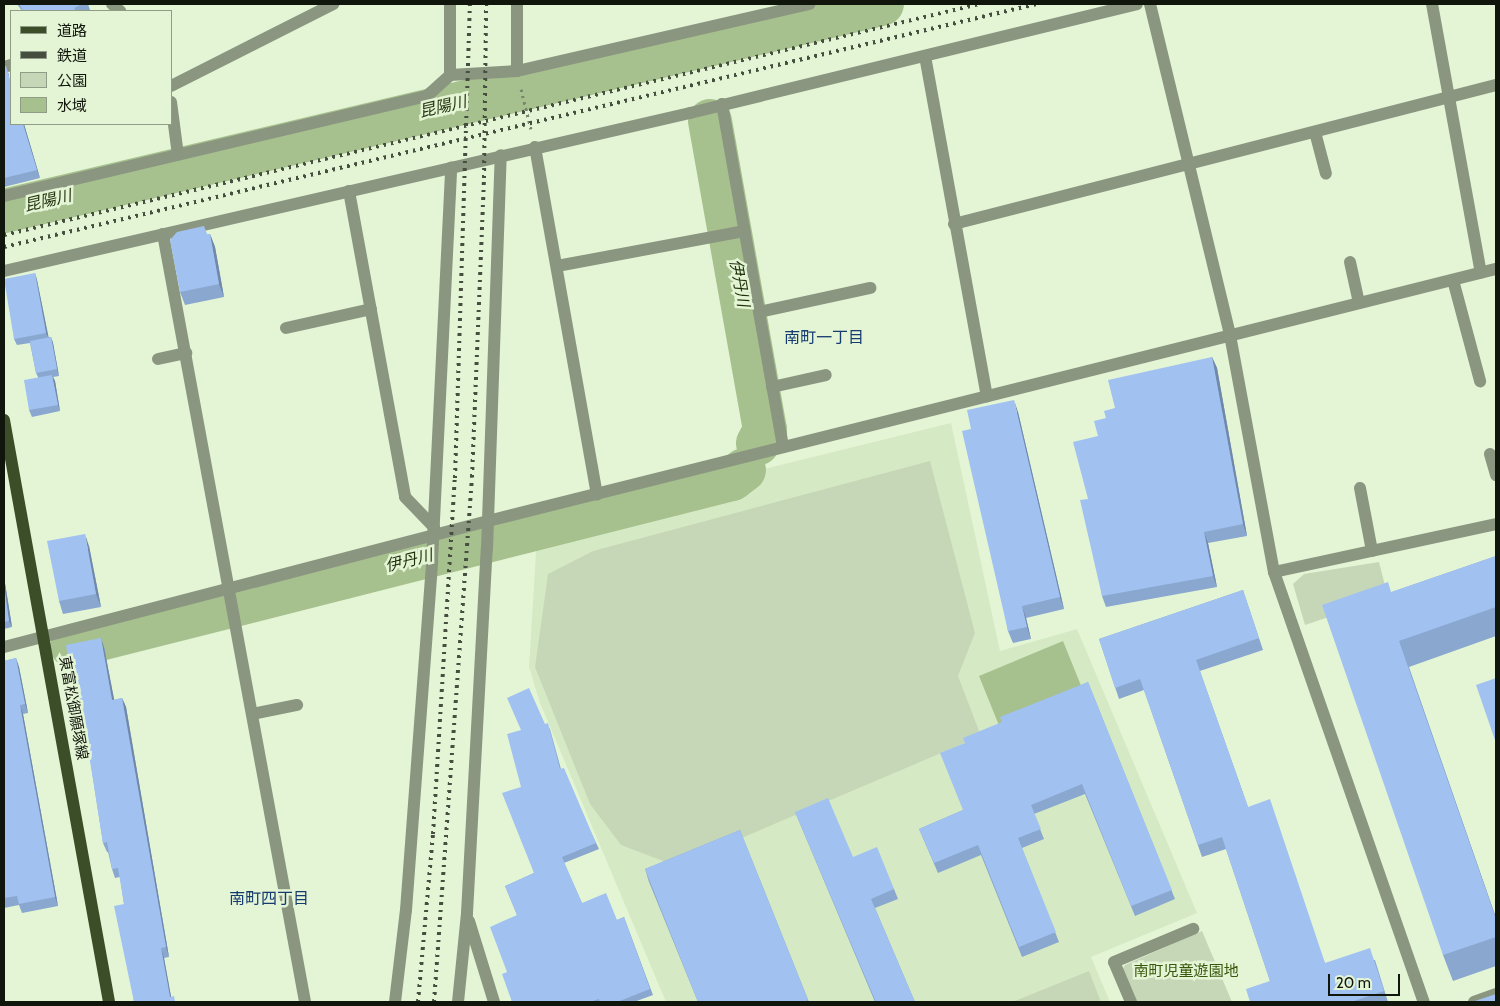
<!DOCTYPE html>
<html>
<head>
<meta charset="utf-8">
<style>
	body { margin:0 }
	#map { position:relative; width:1500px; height:1006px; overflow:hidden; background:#e4f5d6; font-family:Cabin,"Noto Sans JP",sans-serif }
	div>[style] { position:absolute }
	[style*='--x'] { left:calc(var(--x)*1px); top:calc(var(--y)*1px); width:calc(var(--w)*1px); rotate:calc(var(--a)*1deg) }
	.built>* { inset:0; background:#d5eac4 }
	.green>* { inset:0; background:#c6d7b7 }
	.water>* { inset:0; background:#a7c18e }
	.river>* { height:44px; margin:-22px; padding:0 22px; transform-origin:22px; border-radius:22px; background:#a7c18e }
	.path>* { height:3px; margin-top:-1.5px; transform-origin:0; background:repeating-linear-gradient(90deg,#79846f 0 2.5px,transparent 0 6.5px) }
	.minor>* { height:12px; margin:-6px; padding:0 6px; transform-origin:6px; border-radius:6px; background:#8b9680 }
	.major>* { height:12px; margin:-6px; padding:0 6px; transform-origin:6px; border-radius:6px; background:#3c4e28 }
	.rail>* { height:4px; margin-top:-2px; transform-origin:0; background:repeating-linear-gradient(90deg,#464e3f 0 2.5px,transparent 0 7.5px) }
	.wall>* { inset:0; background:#8aa7cf }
	.shaded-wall>* { inset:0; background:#7188a9 }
	.building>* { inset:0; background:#a1c2f1 }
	span { translate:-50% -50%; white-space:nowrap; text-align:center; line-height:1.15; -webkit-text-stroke:5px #e4f5d6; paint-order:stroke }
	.street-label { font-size:15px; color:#11160c }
	.park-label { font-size:15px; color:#38570b }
	.water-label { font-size:16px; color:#1f300a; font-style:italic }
	.neighbourhood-label { font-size:16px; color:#153b6f }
	.frame { position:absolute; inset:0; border:5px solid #11160c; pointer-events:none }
	.legend { position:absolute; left:10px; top:10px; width:162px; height:115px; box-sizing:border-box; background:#e4f5d6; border:1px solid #909c85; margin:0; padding:6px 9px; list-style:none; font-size:15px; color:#11160c }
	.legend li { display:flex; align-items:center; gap:10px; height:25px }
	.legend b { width:25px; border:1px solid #909c85 }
	.scale { position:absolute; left:1328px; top:974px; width:72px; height:22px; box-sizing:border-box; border:2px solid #11160c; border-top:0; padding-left:6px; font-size:15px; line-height:18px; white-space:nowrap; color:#11160c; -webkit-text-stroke:4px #e4f5d6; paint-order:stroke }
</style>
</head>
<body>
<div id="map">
	<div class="built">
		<i style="clip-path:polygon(951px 423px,1000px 651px,1077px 629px,1197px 913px,1091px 957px,1110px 1002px,666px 1002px,540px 703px,529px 667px,537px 535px,734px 487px,756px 471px)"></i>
	</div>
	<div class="green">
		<i style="clip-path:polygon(930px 461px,975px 633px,958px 676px,981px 736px,676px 866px,621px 845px,590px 804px,535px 667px,548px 574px,593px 551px)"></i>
		<i style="clip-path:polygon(1379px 562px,1388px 597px,1305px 625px,1293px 584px,1304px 574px)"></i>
		<i style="clip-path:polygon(1202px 931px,1232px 1002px,1137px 1002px,1122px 970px,1125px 965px)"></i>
		<i style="clip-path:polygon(1089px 971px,1101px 1002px,1012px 1002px)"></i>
	</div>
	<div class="water">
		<i style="clip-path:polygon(1063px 641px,1084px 693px,1000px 728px,979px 676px)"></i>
	</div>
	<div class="river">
		<i style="--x:710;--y:121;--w:314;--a:79.9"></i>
		<i style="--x:765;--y:430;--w:15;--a:118"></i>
		<i style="--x:4;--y:211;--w:902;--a:-13.27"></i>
		<i style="--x:72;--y:646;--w:681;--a:-14.2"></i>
		<i style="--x:732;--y:479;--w:15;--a:-37"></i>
	</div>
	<div class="path">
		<i style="--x:521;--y:89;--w:41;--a:76"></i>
	</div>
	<div class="minor">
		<i style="--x:112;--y:4;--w:11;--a:41"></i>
		<i style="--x:450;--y:4;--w:71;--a:90"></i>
		<i style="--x:1150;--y:4;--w:341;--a:76.4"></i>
		<i style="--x:1230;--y:335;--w:241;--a:79.5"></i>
		<i style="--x:1274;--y:572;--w:455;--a:70.8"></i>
		<i style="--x:1432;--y:4;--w:273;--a:79.7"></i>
		<i style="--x:925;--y:56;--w:346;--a:79.7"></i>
		<i style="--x:4;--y:67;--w:7;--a:-16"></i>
		<i style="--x:517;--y:71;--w:67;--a:-90"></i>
		<i style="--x:171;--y:86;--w:182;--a:-26.8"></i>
		<i style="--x:171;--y:102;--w:53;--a:82.5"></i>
		<i style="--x:722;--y:104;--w:348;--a:79.9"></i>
		<i style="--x:1315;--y:132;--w:43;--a:75.3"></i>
		<i style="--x:535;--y:147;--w:353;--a:79.9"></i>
		<i style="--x:349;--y:191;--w:311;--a:79.6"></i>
		<i style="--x:405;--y:497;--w:42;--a:46"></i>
		<i style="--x:4;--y:196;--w:435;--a:-13.3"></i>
		<i style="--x:427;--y:96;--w:31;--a:-42"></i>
		<i style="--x:450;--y:75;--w:67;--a:-3.4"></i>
		<i style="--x:517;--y:71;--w:300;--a:-12.9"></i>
		<i style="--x:954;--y:224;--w:560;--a:-14.38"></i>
		<i style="--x:163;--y:234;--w:781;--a:79.52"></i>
		<i style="--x:1350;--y:262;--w:42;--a:77.6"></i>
		<i style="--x:557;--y:266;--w:190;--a:-10.6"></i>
		<i style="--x:4;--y:271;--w:704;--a:-12.97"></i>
		<i style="--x:690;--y:113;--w:460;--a:-13.7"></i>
		<i style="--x:1453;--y:280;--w:105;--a:75"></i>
		<i style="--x:759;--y:312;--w:114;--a:-12.2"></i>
		<i style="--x:286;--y:328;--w:87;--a:-12.6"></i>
		<i style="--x:158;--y:359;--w:29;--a:-12"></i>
		<i style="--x:772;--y:387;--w:55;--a:-12.5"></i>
		<i style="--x:1490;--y:454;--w:22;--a:74"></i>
		<i style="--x:1360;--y:488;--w:64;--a:79.2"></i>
		<i style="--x:1274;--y:572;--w:227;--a:-12.2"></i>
		<i style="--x:4;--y:647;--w:500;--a:-14.59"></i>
		<i style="--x:488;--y:521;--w:1039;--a:-14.04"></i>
		<i style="--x:252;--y:714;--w:46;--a:-11.3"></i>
		<i style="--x:469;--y:921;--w:85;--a:72.8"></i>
		<i style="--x:395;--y:1002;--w:93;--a:-83.2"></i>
		<i style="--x:406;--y:910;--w:350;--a:-85.7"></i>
		<i style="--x:432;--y:561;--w:394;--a:-87.2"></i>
		<i style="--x:458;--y:1002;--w:89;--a:-84.2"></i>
		<i style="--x:467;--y:913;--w:365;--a:-86.9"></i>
		<i style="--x:487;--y:549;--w:394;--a:-88"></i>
		<i style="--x:1131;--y:1002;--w:43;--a:-113"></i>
		<i style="--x:1114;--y:962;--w:86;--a:-22.7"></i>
		<i style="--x:1474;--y:1002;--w:23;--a:-20"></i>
	</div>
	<div class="major">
		<i style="--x:4;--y:420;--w:591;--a:79.77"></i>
	</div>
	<div class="rail">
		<i style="--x:4;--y:235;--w:1003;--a:-13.32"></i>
		<i style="--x:4;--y:247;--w:1061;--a:-13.24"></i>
		<i style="--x:418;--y:1002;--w:169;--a:-84.9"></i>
		<i style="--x:433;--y:834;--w:357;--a:-86.5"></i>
		<i style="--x:455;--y:478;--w:474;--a:-88.2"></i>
		<i style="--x:434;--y:1002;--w:526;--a:-85.86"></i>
		<i style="--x:472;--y:477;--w:299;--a:-87.7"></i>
		<i style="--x:484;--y:178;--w:174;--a:-89.3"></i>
	</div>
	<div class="wall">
		<i style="clip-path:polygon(17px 4px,88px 4px,90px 10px,88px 11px,22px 11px)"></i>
		<i style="clip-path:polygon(4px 66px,9px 74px,11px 124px,24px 124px,40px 178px,4px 187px)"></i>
		<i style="clip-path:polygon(207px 234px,210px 234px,215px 247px,224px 297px,185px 305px,180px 292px)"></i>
		<i style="clip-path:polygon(35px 273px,37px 280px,48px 337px,51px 337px,53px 343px,59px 376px,53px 377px,55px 381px,60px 411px,32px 417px,29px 410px,38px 377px,36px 373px,30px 343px,17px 345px,14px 339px)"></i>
		<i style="clip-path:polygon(1212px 357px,1217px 368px,1247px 536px,1208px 543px,1217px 587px,1106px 607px,1102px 596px,1088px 499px,1098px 436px,1106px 418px,1115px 408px)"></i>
		<i style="clip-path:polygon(1018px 412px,1064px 609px,1026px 618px,1031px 639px,1013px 643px,1008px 631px,971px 429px)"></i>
		<i style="clip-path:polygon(89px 546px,101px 607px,63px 614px,59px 601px)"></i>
		<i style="clip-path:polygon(1496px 556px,1496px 636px,1409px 667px,1496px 918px,1496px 966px,1453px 981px,1443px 955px,1392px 592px)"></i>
		<i style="clip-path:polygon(4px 577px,12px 627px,4px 629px)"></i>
		<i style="clip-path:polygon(1243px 590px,1263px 650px,1200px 671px,1248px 807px,1325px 963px,1375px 960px,1388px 1002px,1250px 1002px,1270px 981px,1226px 849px,1202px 857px,1144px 690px,1119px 699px,1099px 639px)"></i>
		<i style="clip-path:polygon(104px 647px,114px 700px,122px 698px,126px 707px,169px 957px,164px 958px,171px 997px,134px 1002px,124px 904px,120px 877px,115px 878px,112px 869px,108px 852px,107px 852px,103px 843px,83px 713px,80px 714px,76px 705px)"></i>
		<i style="clip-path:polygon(16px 658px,19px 667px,28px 713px,23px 714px,58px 906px,22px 913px,19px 905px,4px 908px,4px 661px)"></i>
		<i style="clip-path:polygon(1088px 682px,1175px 899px,1135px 916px,1085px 794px,1034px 814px,1044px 839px,1022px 848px,1059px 942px,1022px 957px,981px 855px,938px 873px,919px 829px,963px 810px,965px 743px,1002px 722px)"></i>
		<i style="clip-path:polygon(545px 724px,550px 729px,561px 769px,599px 849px,564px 863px,582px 903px,617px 920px,624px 917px,653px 995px,634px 1002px,512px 1002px,507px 972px,517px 915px,505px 886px,534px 873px,521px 787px)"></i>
		<i style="clip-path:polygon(795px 812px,894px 889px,898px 899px,875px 908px,915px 1002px,875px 1002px)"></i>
		<i style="clip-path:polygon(740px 830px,809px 1002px,698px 1002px,649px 882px,645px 869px)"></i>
	</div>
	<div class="shaded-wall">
		<i style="clip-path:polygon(23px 124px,24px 124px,40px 178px,37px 170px)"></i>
		<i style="clip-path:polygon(210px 234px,215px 247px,224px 297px,219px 284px)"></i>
		<i style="clip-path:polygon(35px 273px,37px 280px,49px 339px,46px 333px)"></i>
		<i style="clip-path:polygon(51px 337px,53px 343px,59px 376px,57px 369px)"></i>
		<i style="clip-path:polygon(1212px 357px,1217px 368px,1247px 536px,1243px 524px)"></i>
		<i style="clip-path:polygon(52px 375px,55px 381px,60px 411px,58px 405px)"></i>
		<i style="clip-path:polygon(1014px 400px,1018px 412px,1064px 609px,1060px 597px)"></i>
		<i style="clip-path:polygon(1204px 532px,1208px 543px,1217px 587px,1213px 576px)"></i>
		<i style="clip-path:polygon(85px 534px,89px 546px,101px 607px,96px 594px)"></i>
		<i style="clip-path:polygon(4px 577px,12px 627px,9px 621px,4px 585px)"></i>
		<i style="clip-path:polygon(1022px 606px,1026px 618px,1031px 639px,1027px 627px)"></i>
		<i style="clip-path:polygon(101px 638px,104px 647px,116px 709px,112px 700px)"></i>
		<i style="clip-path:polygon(1399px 641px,1496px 918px,1496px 919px)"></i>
		<i style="clip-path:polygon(16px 658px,19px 667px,28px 713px,25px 704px)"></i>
		<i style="clip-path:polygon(122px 698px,126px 707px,169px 957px,166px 947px)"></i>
		<i style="clip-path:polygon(20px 705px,23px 714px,58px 906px,55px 897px)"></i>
		<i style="clip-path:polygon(161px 948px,164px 958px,172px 1002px,170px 997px)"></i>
	</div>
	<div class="building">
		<i style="clip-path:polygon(19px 4px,82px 4px,74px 8px,76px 11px,23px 11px)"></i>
		<i style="clip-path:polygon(4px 66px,6px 66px,11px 83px,11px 124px,23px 124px,37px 170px,4px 178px)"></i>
		<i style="clip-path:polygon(204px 226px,207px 234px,210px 234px,219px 284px,180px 292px,170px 240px,177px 232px)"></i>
		<i style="clip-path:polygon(35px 273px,46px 333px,14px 339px,4px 279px)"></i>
		<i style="clip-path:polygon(51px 337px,57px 369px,36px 373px,30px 341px)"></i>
		<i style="clip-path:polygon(1212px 357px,1243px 524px,1204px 532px,1213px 576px,1102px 596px,1080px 500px,1088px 499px,1073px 442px,1098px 436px,1094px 421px,1106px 418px,1104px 411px,1115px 408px,1108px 380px)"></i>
		<i style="clip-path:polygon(52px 375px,58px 405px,29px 410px,24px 380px)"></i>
		<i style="clip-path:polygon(1014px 400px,1060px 597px,1022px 606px,1027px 627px,1008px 631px,962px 431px,971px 429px,967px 410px)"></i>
		<i style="clip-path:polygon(85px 534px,96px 594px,59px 601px,47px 541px)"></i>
		<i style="clip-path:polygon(1496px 556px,1496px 607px,1399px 641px,1496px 919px,1496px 937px,1443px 955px,1322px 605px,1388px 582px,1391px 592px)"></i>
		<i style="clip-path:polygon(4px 585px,9px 621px,4px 622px)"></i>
		<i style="clip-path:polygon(1243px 590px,1259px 638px,1196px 660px,1248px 807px,1270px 799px,1325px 963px,1370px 948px,1384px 991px,1351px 1002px,1250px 1002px,1246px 989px,1270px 981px,1222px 837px,1198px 845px,1140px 679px,1115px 688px,1099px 639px)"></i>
		<i style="clip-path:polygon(101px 638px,112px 700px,122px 698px,166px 947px,161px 948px,170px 997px,174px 996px,175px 1002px,134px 1002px,114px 906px,124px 904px,118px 868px,112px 869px,107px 842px,103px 843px,81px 704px,76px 705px,66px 645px)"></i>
		<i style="clip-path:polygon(16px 658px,25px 704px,20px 705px,55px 897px,19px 904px,17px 896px,4px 898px,4px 661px)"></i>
		<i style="clip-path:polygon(1496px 678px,1496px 743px,1476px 685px)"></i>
		<i style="clip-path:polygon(1088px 682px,1172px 890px,1131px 906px,1082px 784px,1031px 805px,1041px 829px,1018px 838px,1056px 932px,1019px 947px,978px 845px,934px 863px,919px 829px,963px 810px,940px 753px,965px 743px,963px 738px,1002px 722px,1000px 717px)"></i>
		<i style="clip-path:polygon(529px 688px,545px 724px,548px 723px,560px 769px,564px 768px,596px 843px,562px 857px,582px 903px,606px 893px,617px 920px,624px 917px,650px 989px,617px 1002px,600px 1002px,599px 999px,590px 1002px,520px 1002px,520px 1001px,516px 1002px,512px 1002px,502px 974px,507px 972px,490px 927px,517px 915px,505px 886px,534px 873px,502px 793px,521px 787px,507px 734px,521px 730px,507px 698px)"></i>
		<i style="clip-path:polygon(828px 798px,853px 857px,877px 847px,894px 889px,871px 899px,915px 1002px,876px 1002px,795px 812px)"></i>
		<i style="clip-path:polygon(740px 830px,808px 1000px,804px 1002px,698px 1002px,645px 869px)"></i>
		<i style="clip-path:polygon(1496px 994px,1496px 1002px,1472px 1002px)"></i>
	</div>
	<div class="street-label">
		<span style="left:73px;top:708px;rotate:80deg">東富松御願塚線</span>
	</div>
	<div class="park-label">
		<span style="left:1186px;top:972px">南町児童遊園地</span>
	</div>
	<div class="water-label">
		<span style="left:443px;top:107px;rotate:-13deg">昆陽川</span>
		<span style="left:48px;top:201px;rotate:-13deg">昆陽川</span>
		<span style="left:739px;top:283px;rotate:80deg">伊丹川</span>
		<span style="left:409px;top:561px;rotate:-14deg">伊丹川</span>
	</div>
	<div class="neighbourhood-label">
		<span style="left:824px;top:338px">南町一丁目</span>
		<span style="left:269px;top:899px">南町四丁目</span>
	</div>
	<div class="frame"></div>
	<ul class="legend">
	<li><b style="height:6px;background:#3c4e28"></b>道路</li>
	<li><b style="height:6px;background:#464e3f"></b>鉄道</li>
	<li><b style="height:14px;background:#c6d7b7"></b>公園</li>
	<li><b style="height:14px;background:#a7c18e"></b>水域</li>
	</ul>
	<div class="scale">20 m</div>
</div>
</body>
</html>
